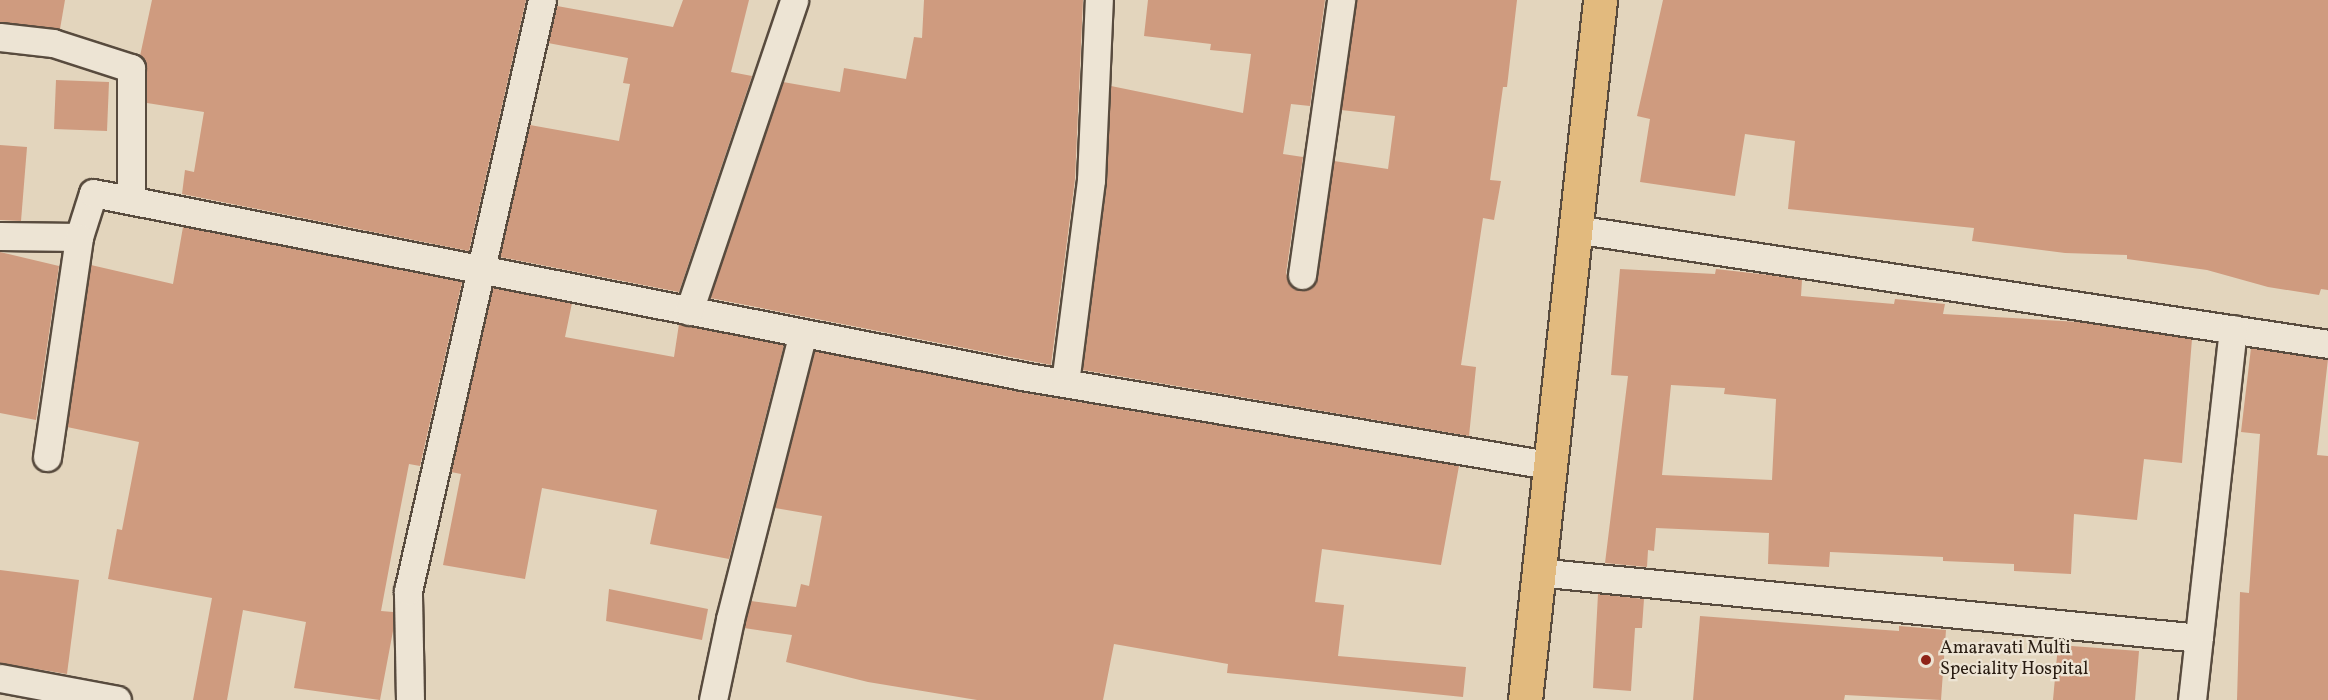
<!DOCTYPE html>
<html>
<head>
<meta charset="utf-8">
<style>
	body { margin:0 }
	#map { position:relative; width:2328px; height:700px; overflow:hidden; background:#e3d5bd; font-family:Vollkorn,serif }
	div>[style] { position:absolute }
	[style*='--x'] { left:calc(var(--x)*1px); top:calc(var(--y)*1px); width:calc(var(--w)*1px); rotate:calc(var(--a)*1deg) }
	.building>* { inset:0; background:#cf9b7f }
	.roads { filter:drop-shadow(2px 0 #584b3e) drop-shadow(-2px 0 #584b3e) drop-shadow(0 2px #584b3e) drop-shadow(0 -2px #584b3e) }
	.minor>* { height:27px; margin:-13.5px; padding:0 13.5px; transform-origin:13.5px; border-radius:13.5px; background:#ede4d4 }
	.primary>* { height:33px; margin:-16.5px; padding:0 16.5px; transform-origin:16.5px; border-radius:16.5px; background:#e2ba7e }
	.dots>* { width:16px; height:16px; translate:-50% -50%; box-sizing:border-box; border:3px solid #ede4d4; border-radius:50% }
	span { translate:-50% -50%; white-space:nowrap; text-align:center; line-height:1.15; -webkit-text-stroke:4.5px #ede4d4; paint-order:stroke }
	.poi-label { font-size:18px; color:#2a1d13 }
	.left { translate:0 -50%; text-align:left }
</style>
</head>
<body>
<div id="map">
	<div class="building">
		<i style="clip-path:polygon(0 0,65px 0,60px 29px,0 22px)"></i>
		<i style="clip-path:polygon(152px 0,526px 0,469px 251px,182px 194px,185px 170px,194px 172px,204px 112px,147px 103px,147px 68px,140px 56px)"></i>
		<i style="clip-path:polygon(683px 0,749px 0,731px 72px,752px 76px,679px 292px,500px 257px,530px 125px,619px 141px,630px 84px,623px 83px,628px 58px,548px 43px,557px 6px,673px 27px)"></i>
		<i style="clip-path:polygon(924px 0,1083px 0,1075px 179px,1051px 365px,710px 298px,783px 82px,840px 92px,844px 68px,906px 79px,914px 37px,922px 38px)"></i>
		<i style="clip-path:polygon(1148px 0,1325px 0,1310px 106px,1291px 104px,1283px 154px,1303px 157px,1286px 273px,1292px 287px,1300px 291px,1314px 285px,1318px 277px,1334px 161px,1388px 169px,1395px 116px,1341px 110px,1356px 0,1517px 0,1507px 87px,1503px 87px,1490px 180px,1501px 181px,1494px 220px,1483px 218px,1461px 365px,1476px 367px,1469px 436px,1083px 370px,1107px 182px,1111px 86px,1243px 113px,1251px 54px,1210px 50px,1211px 44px,1144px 36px)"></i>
		<i style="clip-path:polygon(1663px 0,2328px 0,2328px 290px,2321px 289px,2319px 295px,2268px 287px,2207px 270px,2127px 259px,2127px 255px,2065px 253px,1972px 241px,1974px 228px,1788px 209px,1795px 141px,1745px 134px,1735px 196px,1640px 182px,1650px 119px,1637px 116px)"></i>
		<i style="clip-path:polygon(56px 80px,109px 82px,107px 131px,54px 129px)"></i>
		<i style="clip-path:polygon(0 145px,27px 147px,21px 221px,0 220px)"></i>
		<i style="clip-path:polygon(183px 227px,462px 282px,420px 466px,409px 464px,395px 536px,381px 611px,393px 612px,393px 631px,380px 700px,294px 688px,306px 622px,243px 610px,227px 700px,193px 700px,212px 598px,108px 579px,117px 529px,122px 530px,139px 442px,67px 427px,91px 265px,173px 284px)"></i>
		<i style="clip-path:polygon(0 252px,59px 266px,36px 420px,0 413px)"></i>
		<i style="clip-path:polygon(evenodd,1620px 269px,1715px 274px,1716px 269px,1769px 275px,1802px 280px,1801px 296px,1894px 304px,1895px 299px,1945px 304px,1943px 314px,2079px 322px,2192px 339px,2182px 463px,2144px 459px,2137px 520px,2074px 514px,2071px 574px,2014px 571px,2014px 564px,1943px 561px,1943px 557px,1830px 552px,1829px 567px,1768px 564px,1769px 533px,1656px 528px,1654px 551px,1648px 550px,1647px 567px,1605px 563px,1628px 376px,1611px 375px,1620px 269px,1671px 385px,1725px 388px,1724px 394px,1776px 399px,1772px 480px,1662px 475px,1671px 385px)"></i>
		<i style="clip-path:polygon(493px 288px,572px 303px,565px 337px,674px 357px,679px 324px,784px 345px,729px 559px,650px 544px,657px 510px,542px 488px,525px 579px,443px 565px,461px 474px,451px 472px)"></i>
		<i style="clip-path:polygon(2251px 348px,2328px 359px,2317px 455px,2328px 456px,2328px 700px,2237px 700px,2240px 592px,2249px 593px,2260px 434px,2241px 432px)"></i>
		<i style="clip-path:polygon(815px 351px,1019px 392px,1459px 466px,1441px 565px,1322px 549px,1315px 602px,1344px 605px,1338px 656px,1466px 667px,1463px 697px,1227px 673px,1228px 664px,1114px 644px,1103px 700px,977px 700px,868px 682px,786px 662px,792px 635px,744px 628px,751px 601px,796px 607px,801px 584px,809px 586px,822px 516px,775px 508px)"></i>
		<i style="clip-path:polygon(0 570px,79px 580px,67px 674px,0 663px)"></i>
		<i style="clip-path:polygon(609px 589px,708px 609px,702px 640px,606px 621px)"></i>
		<i style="clip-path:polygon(1598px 594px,1644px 599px,1642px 628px,1635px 628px,1631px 691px,1593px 688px)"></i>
		<i style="clip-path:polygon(1700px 616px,1899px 631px,1899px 626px,1946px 630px,1941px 700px,1845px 695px,1844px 700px,1693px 700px)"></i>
		<i style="clip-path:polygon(2058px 645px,2139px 651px,2135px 700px,2053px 700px)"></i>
	</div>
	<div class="roads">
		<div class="minor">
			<i style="--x:0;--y:37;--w:53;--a:6.5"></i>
			<i style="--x:53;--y:43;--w:82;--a:17.8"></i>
			<i style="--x:131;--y:68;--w:132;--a:90"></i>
			<i style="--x:1575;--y:229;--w:762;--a:8.68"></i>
			<i style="--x:0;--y:236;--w:79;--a:0.7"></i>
			<i style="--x:79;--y:237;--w:46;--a:-72.3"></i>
			<i style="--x:93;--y:193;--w:947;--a:11.14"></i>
			<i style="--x:1022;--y:376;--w:533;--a:9.6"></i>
			<i style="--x:1302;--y:275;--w:278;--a:-81.9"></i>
			<i style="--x:689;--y:311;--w:328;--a:-71.3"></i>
			<i style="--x:1065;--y:383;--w:205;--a:-82.7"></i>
			<i style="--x:1091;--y:180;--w:180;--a:-87.5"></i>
			<i style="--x:47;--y:457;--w:222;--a:-81.7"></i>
			<i style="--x:1537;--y:572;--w:665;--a:5.69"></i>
			<i style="--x:0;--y:678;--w:119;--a:10.6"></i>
			<i style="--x:410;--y:700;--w:109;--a:-91.1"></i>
			<i style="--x:408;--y:591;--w:606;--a:-77.23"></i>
			<i style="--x:713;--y:700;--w:83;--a:-78.1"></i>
			<i style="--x:730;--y:619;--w:295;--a:-75.7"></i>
			<i style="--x:2192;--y:700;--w:373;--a:-83.7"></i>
		</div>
		<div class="primary">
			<i style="--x:1525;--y:700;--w:704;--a:-83.88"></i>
		</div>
	</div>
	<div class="dots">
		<i style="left:1926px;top:660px;background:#8f2418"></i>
	</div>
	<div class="poi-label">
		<span class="left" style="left:1940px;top:660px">Amaravati Multi<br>Speciality Hospital</span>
	</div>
</div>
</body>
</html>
